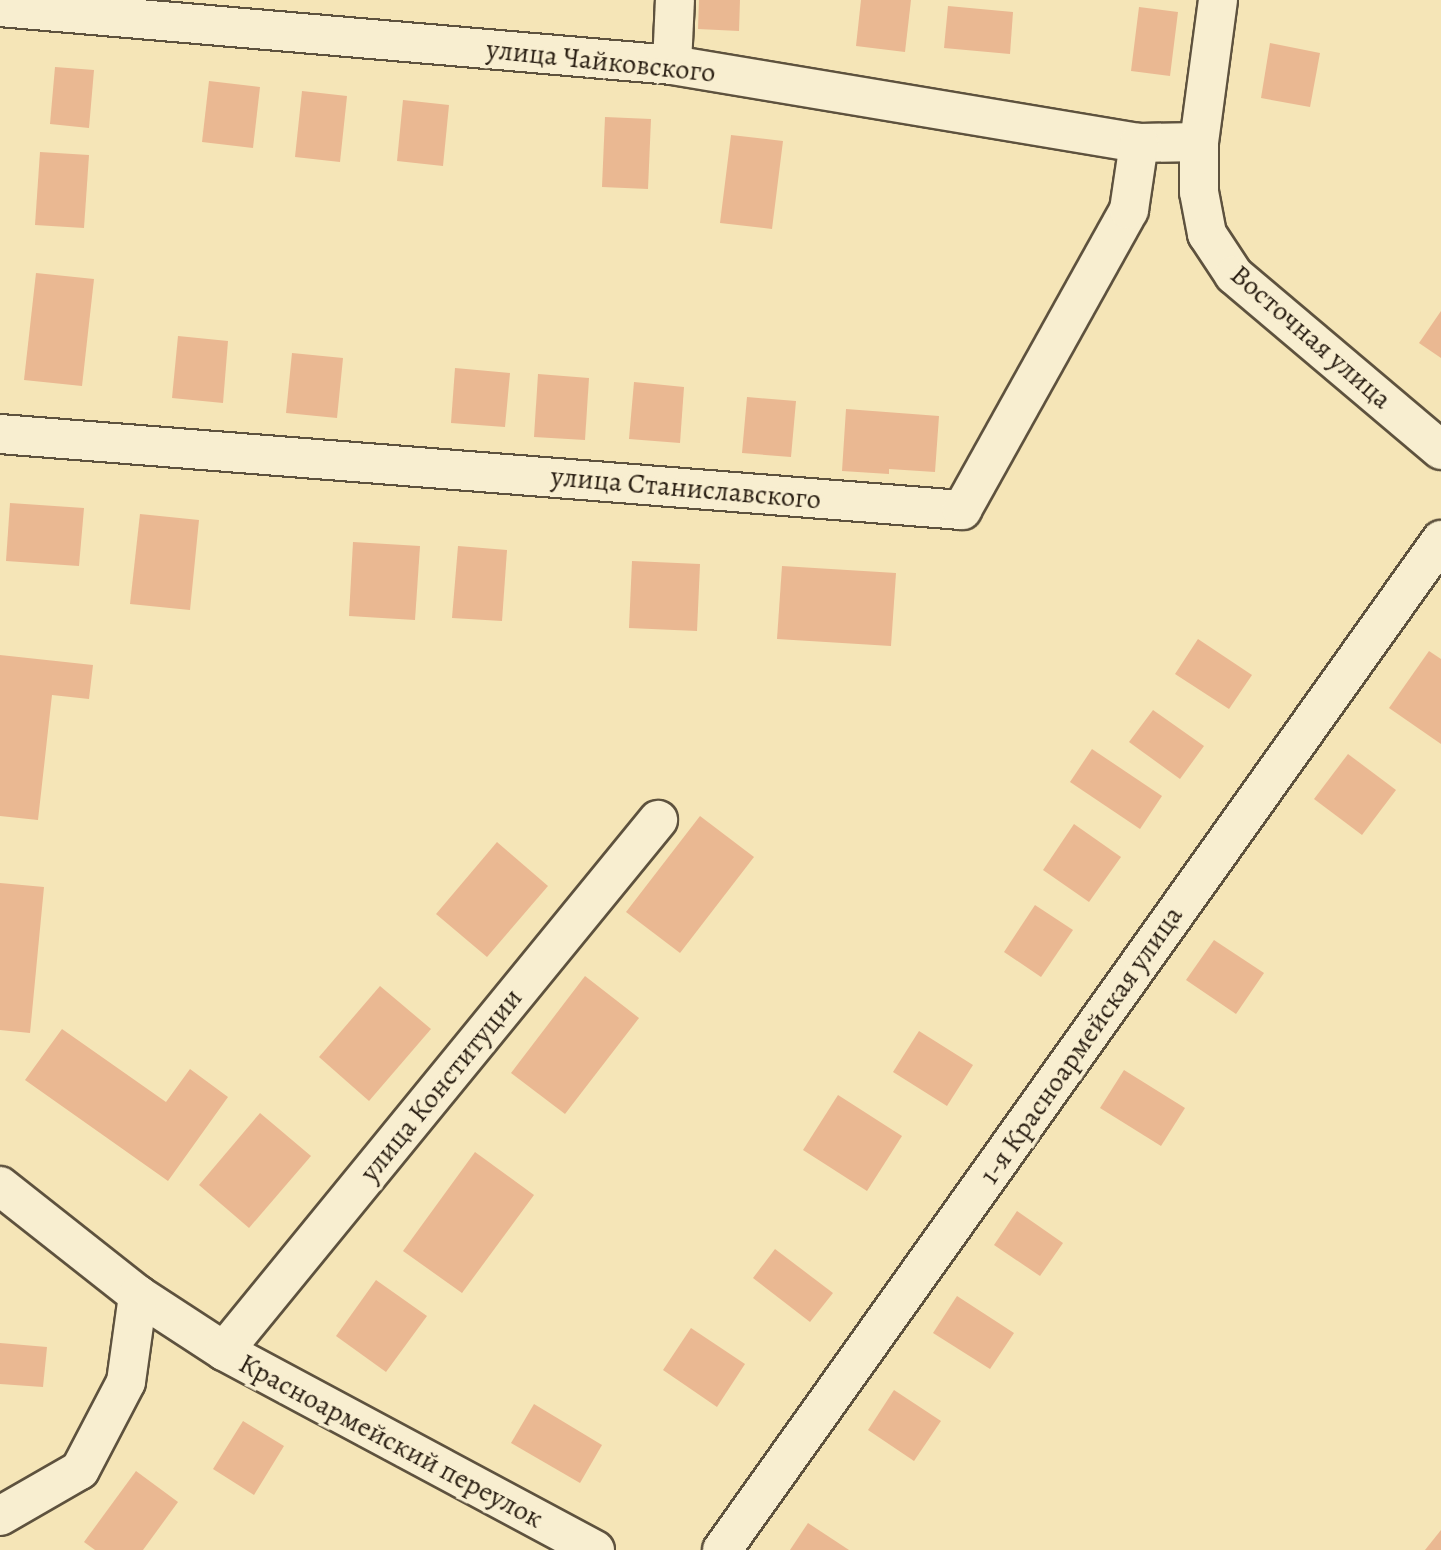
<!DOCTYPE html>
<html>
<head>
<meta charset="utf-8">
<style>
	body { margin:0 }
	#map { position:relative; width:1441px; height:1550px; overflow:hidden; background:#f5e5b7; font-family:Alegreya,serif }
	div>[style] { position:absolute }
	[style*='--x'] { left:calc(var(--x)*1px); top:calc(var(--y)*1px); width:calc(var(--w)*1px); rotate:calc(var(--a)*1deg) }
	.building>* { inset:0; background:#eab892 }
	.roads { filter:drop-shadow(2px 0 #5e523e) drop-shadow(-2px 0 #5e523e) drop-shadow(0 2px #5e523e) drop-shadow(0 -2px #5e523e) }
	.minor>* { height:38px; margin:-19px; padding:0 19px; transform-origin:19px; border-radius:19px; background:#f8eed0 }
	span { translate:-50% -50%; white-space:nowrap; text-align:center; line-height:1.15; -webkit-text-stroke:7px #f8eed0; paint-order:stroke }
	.street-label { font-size:28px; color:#2c2115 }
</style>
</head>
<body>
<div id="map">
	<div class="building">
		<i style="clip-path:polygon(699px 0,740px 0,739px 31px,698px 29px)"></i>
		<i style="clip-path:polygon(861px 0,911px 0,905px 52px,856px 46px)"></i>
		<i style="clip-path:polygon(948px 6px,1013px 12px,1010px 54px,944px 48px)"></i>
		<i style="clip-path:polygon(1139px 7px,1178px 12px,1170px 76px,1131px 71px)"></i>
		<i style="clip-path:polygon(1270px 43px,1320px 53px,1310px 107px,1261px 98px)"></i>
		<i style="clip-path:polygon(55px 67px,94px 70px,89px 128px,50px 124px)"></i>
		<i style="clip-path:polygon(209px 81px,260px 87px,253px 148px,202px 142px)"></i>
		<i style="clip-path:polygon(302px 91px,347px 96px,340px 162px,295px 157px)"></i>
		<i style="clip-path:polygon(403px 100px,449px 105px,443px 166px,397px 161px)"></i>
		<i style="clip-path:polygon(605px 117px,651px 119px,648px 189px,602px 187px)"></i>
		<i style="clip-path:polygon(731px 135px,783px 141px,772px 229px,720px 223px)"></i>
		<i style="clip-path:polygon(40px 152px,89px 155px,84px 228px,35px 225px)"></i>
		<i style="clip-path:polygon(36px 273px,94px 279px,82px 386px,24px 380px)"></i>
		<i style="clip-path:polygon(1441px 311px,1441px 358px,1419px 343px)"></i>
		<i style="clip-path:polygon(178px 336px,228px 341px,223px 403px,172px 398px)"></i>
		<i style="clip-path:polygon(292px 353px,343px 358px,337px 418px,286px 413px)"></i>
		<i style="clip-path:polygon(455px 368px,510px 373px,505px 427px,451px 423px)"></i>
		<i style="clip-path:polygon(538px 374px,589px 378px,585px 440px,534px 437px)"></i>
		<i style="clip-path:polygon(634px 382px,684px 387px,680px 443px,629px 439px)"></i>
		<i style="clip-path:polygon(747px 397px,796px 401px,791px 457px,742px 453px)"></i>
		<i style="clip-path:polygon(846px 409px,939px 416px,935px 472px,889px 469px,889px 474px,842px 471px)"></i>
		<i style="clip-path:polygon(10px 503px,84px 508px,79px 566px,6px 561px)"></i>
		<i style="clip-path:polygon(140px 514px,199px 520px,190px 610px,130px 604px)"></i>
		<i style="clip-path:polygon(353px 542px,420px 546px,415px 620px,349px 616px)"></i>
		<i style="clip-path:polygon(458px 546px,507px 550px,502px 621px,452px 618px)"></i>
		<i style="clip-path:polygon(632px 561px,700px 564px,697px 631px,629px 628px)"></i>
		<i style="clip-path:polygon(782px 566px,896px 573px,891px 646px,777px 639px)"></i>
		<i style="clip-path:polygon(1198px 639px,1252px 675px,1229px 709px,1175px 674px)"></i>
		<i style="clip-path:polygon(1429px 651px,1441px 659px,1441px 744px,1389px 708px)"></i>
		<i style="clip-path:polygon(0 655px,93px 665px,89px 699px,52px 695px,38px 820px,0 816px)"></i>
		<i style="clip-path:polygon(1153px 710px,1204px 746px,1180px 779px,1129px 742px)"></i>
		<i style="clip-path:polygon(1092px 749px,1162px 796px,1140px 829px,1070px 782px)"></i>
		<i style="clip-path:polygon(1348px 754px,1396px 790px,1362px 835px,1314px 799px)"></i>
		<i style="clip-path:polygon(700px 816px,754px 857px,680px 953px,626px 912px)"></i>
		<i style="clip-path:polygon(1074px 824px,1121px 857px,1089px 902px,1043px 870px)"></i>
		<i style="clip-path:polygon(497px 842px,548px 886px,487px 957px,436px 914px)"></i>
		<i style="clip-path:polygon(0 883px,44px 887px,30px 1033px,0 1030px)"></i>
		<i style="clip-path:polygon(1035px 905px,1073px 930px,1041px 977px,1004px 952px)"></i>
		<i style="clip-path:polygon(1214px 940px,1264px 973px,1236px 1014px,1186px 980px)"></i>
		<i style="clip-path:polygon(585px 976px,639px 1018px,565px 1114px,511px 1073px)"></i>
		<i style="clip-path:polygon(380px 986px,431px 1029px,369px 1101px,319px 1057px)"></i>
		<i style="clip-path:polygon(62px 1029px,166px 1102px,190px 1069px,228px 1097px,168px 1181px,25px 1080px)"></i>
		<i style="clip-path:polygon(919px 1031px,973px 1065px,947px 1106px,893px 1072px)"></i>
		<i style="clip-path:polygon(1124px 1070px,1185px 1108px,1161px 1146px,1100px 1108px)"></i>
		<i style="clip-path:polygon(838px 1095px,902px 1136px,867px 1191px,803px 1150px)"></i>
		<i style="clip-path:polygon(260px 1113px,311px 1156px,249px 1228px,199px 1185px)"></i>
		<i style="clip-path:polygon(475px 1152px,534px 1195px,462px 1293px,403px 1251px)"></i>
		<i style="clip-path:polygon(1017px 1211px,1063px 1243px,1040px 1276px,994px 1245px)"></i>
		<i style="clip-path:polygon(775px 1249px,833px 1293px,810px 1322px,753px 1278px)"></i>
		<i style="clip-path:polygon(376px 1280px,427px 1316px,386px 1372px,336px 1336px)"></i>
		<i style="clip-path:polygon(957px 1296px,1014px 1333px,990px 1369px,933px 1333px)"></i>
		<i style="clip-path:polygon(691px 1328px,745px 1364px,717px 1407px,663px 1370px)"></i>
		<i style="clip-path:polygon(0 1343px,47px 1347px,43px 1387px,0 1384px)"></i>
		<i style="clip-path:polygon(894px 1390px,941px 1421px,914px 1461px,868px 1430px)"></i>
		<i style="clip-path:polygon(534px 1404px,602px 1445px,580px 1483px,511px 1443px)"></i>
		<i style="clip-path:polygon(243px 1421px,284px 1446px,254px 1495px,213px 1469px)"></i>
		<i style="clip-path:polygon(136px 1471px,178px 1502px,143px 1550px,95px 1550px,84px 1542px)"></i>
		<i style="clip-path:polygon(808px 1523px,849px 1550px,790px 1550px)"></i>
		<i style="clip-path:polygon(1441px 1530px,1441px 1550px,1425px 1550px)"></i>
	</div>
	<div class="roads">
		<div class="minor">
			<i style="--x:1218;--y:0;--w:143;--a:97.6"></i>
			<i style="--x:1199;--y:142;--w:50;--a:90"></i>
			<i style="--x:1199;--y:192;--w:43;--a:79.2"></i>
			<i style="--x:1207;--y:234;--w:49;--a:56.6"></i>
			<i style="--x:1234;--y:275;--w:271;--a:40.2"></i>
			<i style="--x:0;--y:7;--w:674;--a:4.93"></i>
			<i style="--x:672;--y:65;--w:473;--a:9.5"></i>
			<i style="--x:1139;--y:143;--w:60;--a:-1"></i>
			<i style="--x:672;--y:65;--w:65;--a:-87.4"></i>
			<i style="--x:0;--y:434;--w:965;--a:4.52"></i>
			<i style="--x:962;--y:510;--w:343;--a:-60.9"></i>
			<i style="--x:1129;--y:210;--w:68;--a:-81.5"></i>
			<i style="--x:0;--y:1186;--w:176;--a:38.3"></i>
			<i style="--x:138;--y:1295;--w:103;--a:33.1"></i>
			<i style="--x:224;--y:1351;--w:421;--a:28.2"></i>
			<i style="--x:224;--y:1351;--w:686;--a:-50.74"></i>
			<i style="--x:0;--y:1516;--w:92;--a:-29.9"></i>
			<i style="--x:80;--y:1470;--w:99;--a:-62.4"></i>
			<i style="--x:126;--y:1382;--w:88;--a:-82.1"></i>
			<i style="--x:722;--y:1550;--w:1240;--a:-54.55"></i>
		</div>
	</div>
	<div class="street-label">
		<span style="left:601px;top:61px;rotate:6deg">улица Чайковского</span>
		<span style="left:1311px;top:337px;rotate:41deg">Восточная улица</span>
		<span style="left:686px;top:488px;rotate:5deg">улица Станиславского</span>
		<span style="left:1081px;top:1045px;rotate:-55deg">1-я Красноармейская улица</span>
		<span style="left:441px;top:1085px;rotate:-51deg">улица Конституции</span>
		<span style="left:391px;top:1441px;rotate:28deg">Красноармейский переулок</span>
	</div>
</div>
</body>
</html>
